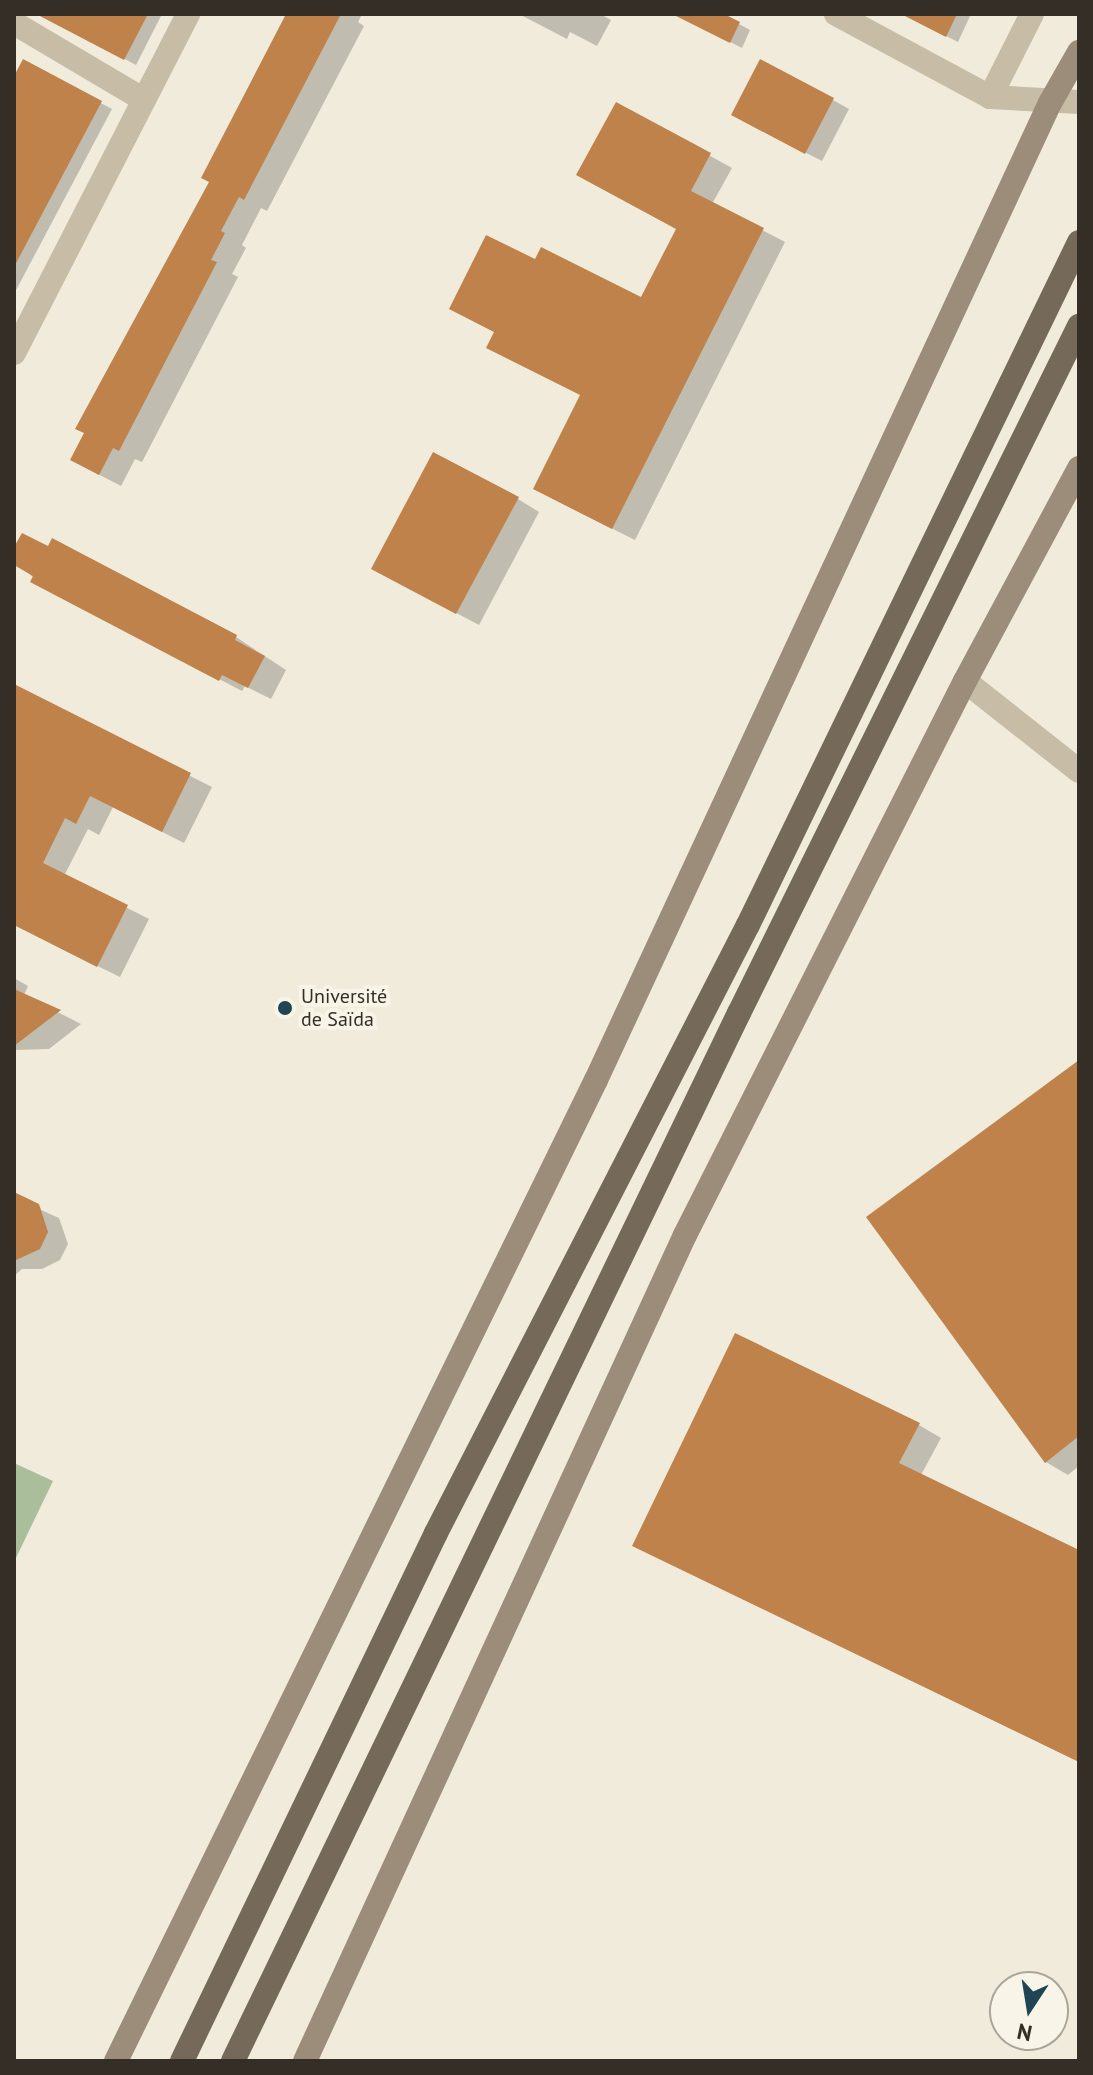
<!DOCTYPE html>
<html>
<head>
<meta charset="utf-8">
<style>
	body { margin:0 }
	#map { position:relative; width:1093px; height:2075px; overflow:hidden; background:#f0ebdb; font-family:"PT Sans",sans-serif }
	div>[style] { position:absolute }
	[style*='--x'] { left:calc(var(--x)*1px); top:calc(var(--y)*1px); width:calc(var(--w)*1px); rotate:calc(var(--a)*1deg) }
	.green>* { inset:0; background:#aabe9c }
	.shadow>* { inset:0; background:#0003 }
	.building>* { inset:0; background:#bf824a }
	.street>* { height:24px; margin:-12px; padding:0 12px; transform-origin:12px; border-radius:12px; background:#c7bda7 }
	.secondary>* { height:24px; margin:-12px; padding:0 12px; transform-origin:12px; border-radius:12px; background:#9b8d79 }
	.primary>* { height:24px; margin:-12px; padding:0 12px; transform-origin:12px; border-radius:12px; background:#756959 }
	.dots>* { width:22px; height:22px; translate:-50% -50%; box-sizing:border-box; border:4px solid #f8f4e7; border-radius:50% }
	span { translate:-50% -50%; white-space:nowrap; text-align:center; line-height:1.15; -webkit-text-stroke:8px #f8f4e7; paint-order:stroke }
	.poi-label { font-size:20px; color:#342e27 }
	.left { translate:0 -50%; text-align:left }
	.frame { position:absolute; inset:0; border:16px solid #342e27; pointer-events:none }
	.north { position:absolute; left:989px; top:1971px; width:80px; height:80px; box-sizing:border-box; background:#f8f4e7; border:2px solid #aaa59a; border-radius:50%; rotate:192deg; font-size:22px; font-weight:700; line-height:32px; text-align:center; color:#342e27 }
	.north::after { content:''; display:block; margin:auto; width:28px; height:36px; background:#1f4453; clip-path:polygon(50% 0,100% 100%,50% 72%,0 100%) }
</style>
</head>
<body>
<div id="map">
	<div class="green">
		<i style="clip-path:polygon(14px 1463px,53px 1481px,14px 1562px)"></i>
	</div>
	<div class="shadow">
		<i style="clip-path:polygon(40px 14px,162px 14px,136px 65px)"></i>
		<i style="clip-path:polygon(288px 14px,362px 14px,358px 22px,364px 26px,267px 211px,261px 208px,242px 245px,246px 248px,232px 274px,238px 277px,142px 462px,135px 459px,121px 486px,94px 472px,212px 182px)"></i>
		<i style="clip-path:polygon(519px 14px,600px 14px,611px 20px,597px 46px,570px 32px,567px 39px)"></i>
		<i style="clip-path:polygon(676px 14px,720px 14px,750px 30px,742px 48px)"></i>
		<i style="clip-path:polygon(903px 14px,971px 14px,958px 42px)"></i>
		<i style="clip-path:polygon(24px 62px,112px 109px,14px 294px,14px 80px)"></i>
		<i style="clip-path:polygon(833px 100px,849px 109px,822px 161px,750px 124px)"></i>
		<i style="clip-path:polygon(616px 104px,732px 168px,712px 204px,785px 242px,635px 540px,557px 501px,582px 396px,496px 333px,451px 309px,536px 262px,642px 300px,678px 229px)"></i>
		<i style="clip-path:polygon(518px 499px,539px 512px,479px 625px,396px 581px)"></i>
		<i style="clip-path:polygon(14px 551px,236px 637px,286px 670px,271px 699px,245px 686px,242px 691px,55px 593px,14px 563px)"></i>
		<i style="clip-path:polygon(14px 687px,212px 787px,184px 843px,113px 807px,99px 835px,88px 829px,64px 876px,149px 919px,120px 977px,14px 925px)"></i>
		<i style="clip-path:polygon(14px 978px,28px 986px,24px 995px,81px 1024px,49px 1049px,14px 1050px)"></i>
		<i style="clip-path:polygon(1079px 1063px,1079px 1466px,1068px 1475px,1046px 1462px,869px 1217px)"></i>
		<i style="clip-path:polygon(14px 1198px,59px 1218px,68px 1244px,60px 1260px,42px 1269px,22px 1269px,14px 1276px)"></i>
		<i style="clip-path:polygon(919px 1425px,941px 1438px,921px 1475px,1079px 1552px,1079px 1762px,635px 1546px)"></i>
	</div>
	<div class="building">
		<i style="clip-path:polygon(36px 14px,148px 14px,124px 60px)"></i>
		<i style="clip-path:polygon(286px 14px,341px 14px,244px 200px,239px 197px,221px 231px,225px 233px,211px 260px,217px 262px,119px 451px,113px 448px,99px 475px,70px 460px,84px 433px,75px 429px,209px 182px,201px 178px)"></i>
		<i style="clip-path:polygon(672px 14px,724px 14px,740px 22px,730px 43px)"></i>
		<i style="clip-path:polygon(901px 14px,957px 14px,946px 37px)"></i>
		<i style="clip-path:polygon(23px 59px,102px 101px,14px 267px,14px 76px)"></i>
		<i style="clip-path:polygon(760px 59px,834px 98px,805px 154px,731px 115px)"></i>
		<i style="clip-path:polygon(616px 102px,711px 153px,691px 191px,764px 228px,612px 529px,533px 489px,580px 395px,486px 348px,494px 332px,449px 309px,486px 235px,535px 259px,541px 247px,641px 297px,676px 229px,576px 175px)"></i>
		<i style="clip-path:polygon(433px 452px,519px 497px,456px 614px,371px 569px)"></i>
		<i style="clip-path:polygon(22px 533px,48px 546px,52px 538px,237px 635px,235px 640px,265px 656px,248px 688px,222px 675px,219px 681px,30px 582px,33px 576px,14px 565px,14px 547px)"></i>
		<i style="clip-path:polygon(14px 684px,191px 773px,162px 832px,90px 796px,76px 824px,65px 818px,43px 863px,128px 905px,97px 967px,14px 925px)"></i>
		<i style="clip-path:polygon(14px 989px,61px 1010px,14px 1046px)"></i>
		<i style="clip-path:polygon(1079px 1060px,1079px 1436px,1045px 1463px,866px 1217px)"></i>
		<i style="clip-path:polygon(14px 1192px,39px 1204px,48px 1232px,40px 1249px,14px 1261px)"></i>
		<i style="clip-path:polygon(735px 1333px,920px 1423px,899px 1463px,1079px 1550px,1079px 1762px,632px 1546px)"></i>
	</div>
	<div class="street">
		<i style="--x:836;--y:14;--w:175;--a:28.3"></i>
		<i style="--x:990;--y:97;--w:89;--a:3.2"></i>
		<i style="--x:14;--y:23;--w:151;--a:30.6"></i>
		<i style="--x:990;--y:97;--w:93;--a:-63.2"></i>
		<i style="--x:14;--y:353;--w:381;--a:-62.8"></i>
		<i style="--x:965;--y:681;--w:145;--a:38.3"></i>
	</div>
	<div class="secondary">
		<i style="--x:116;--y:2061;--w:1092;--a:-63.93"></i>
		<i style="--x:596;--y:1080;--w:1077;--a:-65.08"></i>
		<i style="--x:1050;--y:103;--w:59;--a:-60.4"></i>
		<i style="--x:305;--y:2061;--w:909;--a:-65.3"></i>
		<i style="--x:685;--y:1235;--w:621;--a:-63.19"></i>
		<i style="--x:965;--y:681;--w:242;--a:-61.8"></i>
	</div>
	<div class="primary">
		<i style="--x:182;--y:2061;--w:586;--a:-64.31"></i>
		<i style="--x:436;--y:1533;--w:683;--a:-62.84"></i>
		<i style="--x:748;--y:925;--w:759;--a:-64.14"></i>
		<i style="--x:233;--y:2061;--w:1164;--a:-64.23"></i>
		<i style="--x:739;--y:1013;--w:767;--a:-63.67"></i>
	</div>
	<div class="dots">
		<i style="left:285px;top:1008px;background:#1f4453"></i>
	</div>
	<div class="poi-label">
		<span class="left" style="left:301px;top:1008px">Université<br>de Saïda</span>
	</div>
	<div class="frame"></div>
	<div class="north">N</div>
</div>
</body>
</html>
